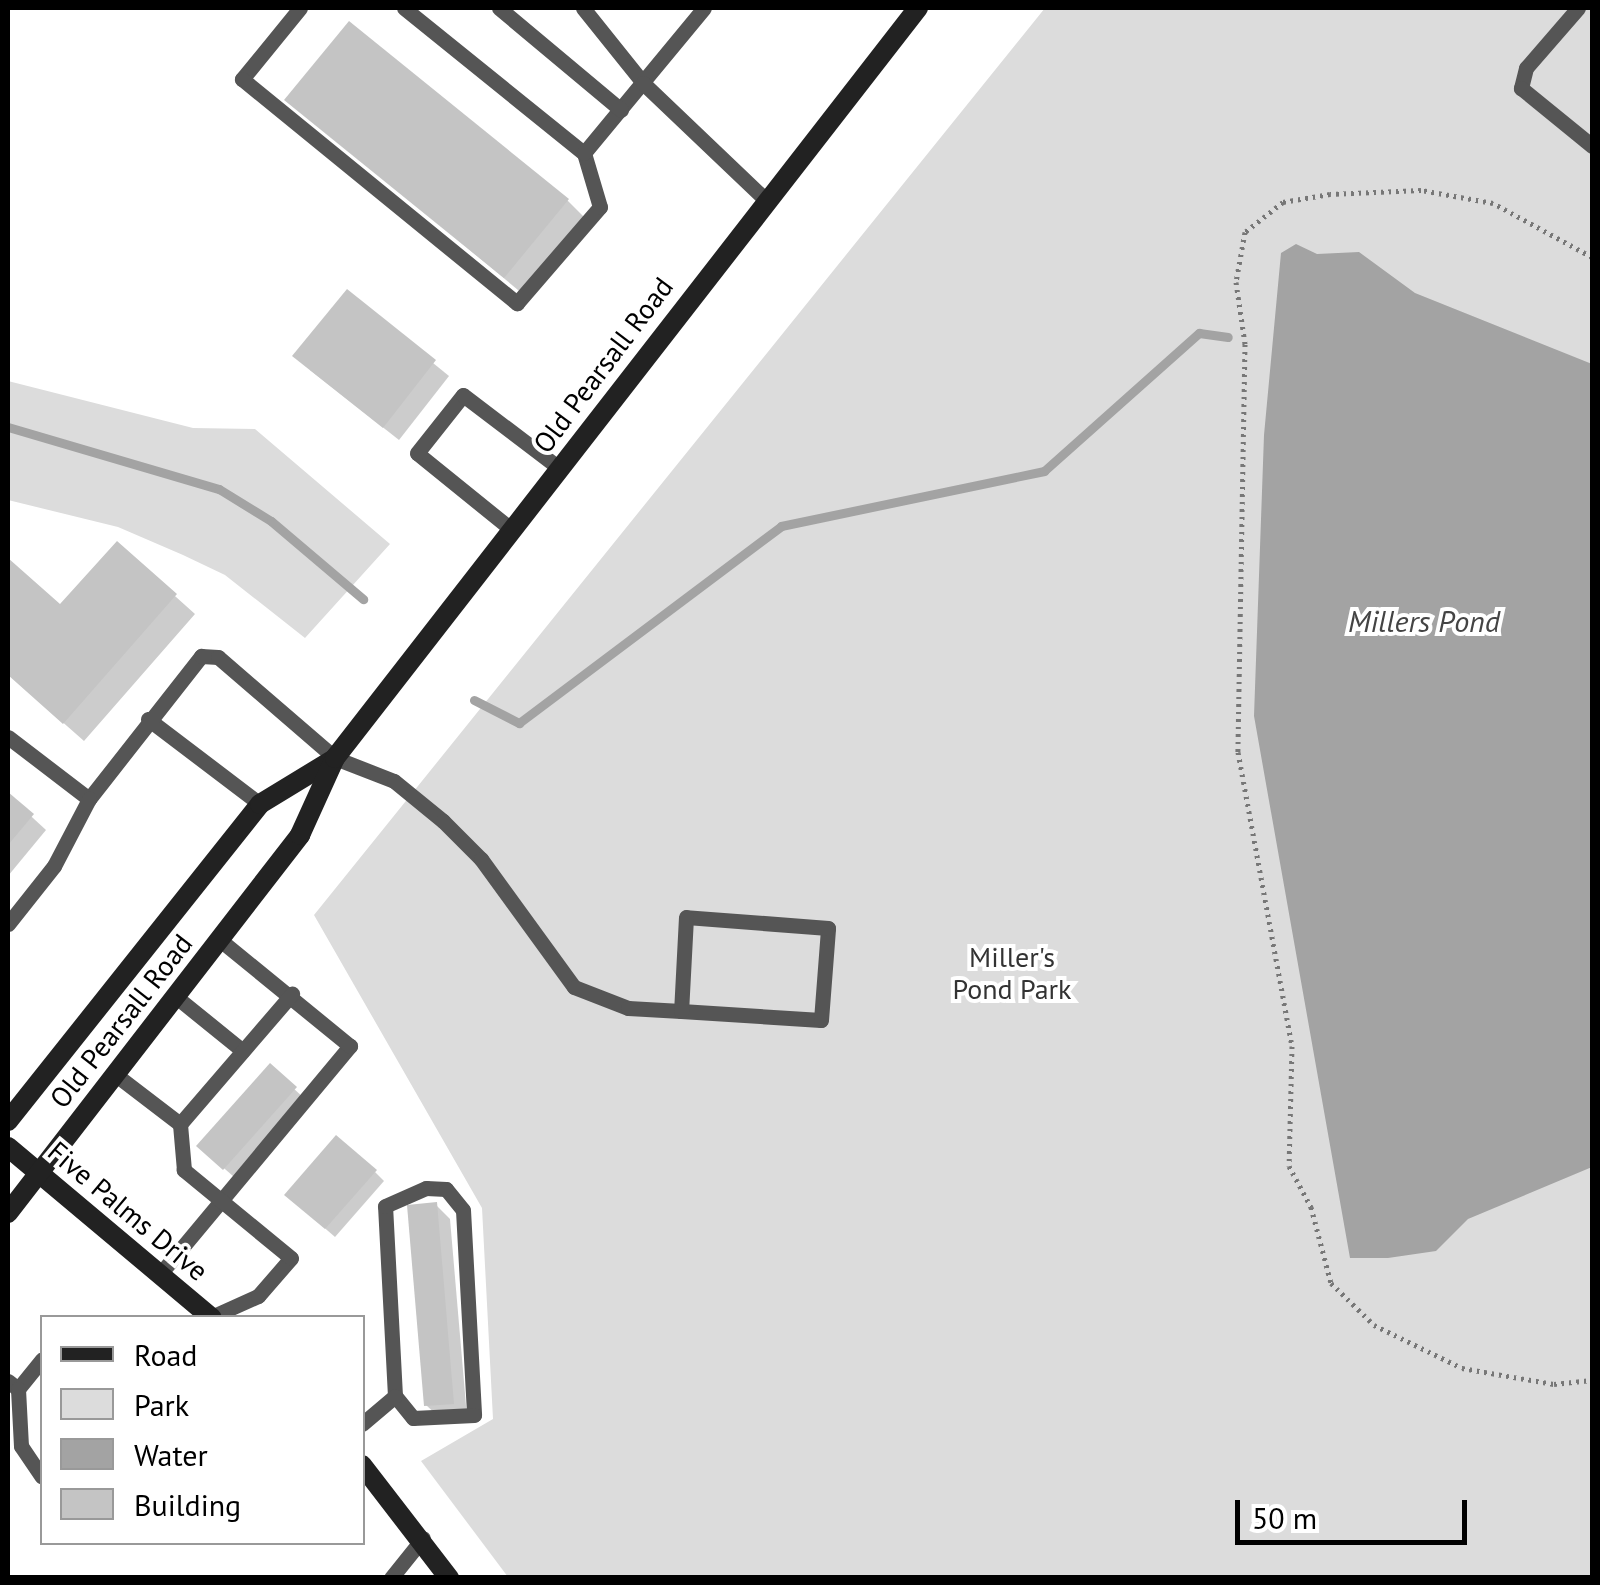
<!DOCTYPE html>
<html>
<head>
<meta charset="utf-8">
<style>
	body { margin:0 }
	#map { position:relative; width:1600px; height:1585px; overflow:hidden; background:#fff; font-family:"PT Sans",sans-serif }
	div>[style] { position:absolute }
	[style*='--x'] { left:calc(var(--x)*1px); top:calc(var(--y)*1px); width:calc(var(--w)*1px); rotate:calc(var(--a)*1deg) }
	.green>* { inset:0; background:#dcdcdc }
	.water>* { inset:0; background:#a3a3a3 }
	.shadow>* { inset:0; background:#0003 }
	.stream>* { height:9px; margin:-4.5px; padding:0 4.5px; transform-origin:4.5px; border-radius:4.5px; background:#a3a3a3 }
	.building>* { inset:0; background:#c4c4c4 }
	.path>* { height:5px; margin-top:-2.5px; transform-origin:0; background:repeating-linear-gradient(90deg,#777 0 2.5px,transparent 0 7.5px) }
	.lane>* { height:15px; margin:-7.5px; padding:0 7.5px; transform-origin:7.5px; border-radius:7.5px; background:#555 }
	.secondary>* { height:20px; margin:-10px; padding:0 10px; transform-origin:10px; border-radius:10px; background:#222 }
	span { translate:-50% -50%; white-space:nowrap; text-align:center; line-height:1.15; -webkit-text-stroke:8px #fff; paint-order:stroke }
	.street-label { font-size:28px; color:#000 }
	.park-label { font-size:28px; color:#333 }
	.water-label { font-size:30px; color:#444; font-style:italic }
	.frame { position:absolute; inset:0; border:10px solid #000; pointer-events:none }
	.legend { position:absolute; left:40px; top:1315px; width:325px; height:230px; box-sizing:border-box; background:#fff; border:2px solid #999; margin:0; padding:12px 18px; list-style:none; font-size:30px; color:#000 }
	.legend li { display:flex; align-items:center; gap:20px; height:50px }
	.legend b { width:50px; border:2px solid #999 }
	.scale { position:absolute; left:1235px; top:1500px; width:232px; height:45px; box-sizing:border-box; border:5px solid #000; border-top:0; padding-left:12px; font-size:30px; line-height:35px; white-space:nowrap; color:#000; -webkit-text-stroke:8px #fff; paint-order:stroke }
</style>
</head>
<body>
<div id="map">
	<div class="green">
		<i style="clip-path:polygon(1045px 8px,1592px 8px,1592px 1577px,508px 1577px,421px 1461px,493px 1419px,482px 1208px,314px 915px)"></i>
		<i style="clip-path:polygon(8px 381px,193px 428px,255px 429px,390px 544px,305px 638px,225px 575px,183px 555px,118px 527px,8px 500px)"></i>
	</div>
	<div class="water">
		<i style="clip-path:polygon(1296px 244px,1317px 254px,1359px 252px,1415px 293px,1592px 364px,1592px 1167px,1468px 1219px,1436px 1251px,1388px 1258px,1350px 1258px,1254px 716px,1264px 435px,1281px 253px)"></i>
	</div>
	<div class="shadow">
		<i style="clip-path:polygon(288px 99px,567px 200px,586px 219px,524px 295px)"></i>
		<i style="clip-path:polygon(347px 293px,449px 376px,399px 440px,310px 370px)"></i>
		<i style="clip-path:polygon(117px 544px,195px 614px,84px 741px,8px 674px,8px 562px,60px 608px)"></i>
		<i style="clip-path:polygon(8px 795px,46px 830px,8px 876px)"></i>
		<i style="clip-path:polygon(270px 1067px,304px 1098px,234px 1177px,208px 1154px)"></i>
		<i style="clip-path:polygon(375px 1172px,384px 1181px,335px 1237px,297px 1204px)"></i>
		<i style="clip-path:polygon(436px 1205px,450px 1219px,467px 1417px,441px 1419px,426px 1405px)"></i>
	</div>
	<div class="stream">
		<i style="--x:8;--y:427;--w:220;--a:16.4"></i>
		<i style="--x:219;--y:489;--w:61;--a:31.6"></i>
		<i style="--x:271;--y:521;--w:121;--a:40.3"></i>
		<i style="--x:474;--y:700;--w:51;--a:27.1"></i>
		<i style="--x:519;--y:723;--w:328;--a:-36.9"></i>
		<i style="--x:781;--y:526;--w:269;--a:-11.8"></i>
		<i style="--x:1044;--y:471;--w:208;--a:-41.7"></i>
		<i style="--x:1199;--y:333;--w:29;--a:8"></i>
	</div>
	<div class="building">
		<i style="clip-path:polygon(349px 21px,569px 199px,504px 278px,284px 100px)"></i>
		<i style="clip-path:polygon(347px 289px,436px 360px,383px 428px,292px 356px)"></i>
		<i style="clip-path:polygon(117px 541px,177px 594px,63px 724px,8px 675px,8px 558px,60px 604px)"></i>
		<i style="clip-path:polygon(8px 792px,34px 814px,8px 845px)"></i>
		<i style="clip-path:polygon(270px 1063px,297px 1087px,223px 1170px,196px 1146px)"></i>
		<i style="clip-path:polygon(336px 1135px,377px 1170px,325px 1229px,284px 1195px)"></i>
		<i style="clip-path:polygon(437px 1202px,454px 1404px,424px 1406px,407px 1205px)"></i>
	</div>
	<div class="path">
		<i style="--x:1592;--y:257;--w:113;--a:-151.4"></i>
		<i style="--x:1493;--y:203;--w:73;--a:-169.8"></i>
		<i style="--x:1421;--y:190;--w:91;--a:177.5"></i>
		<i style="--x:1330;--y:194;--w:48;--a:170.3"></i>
		<i style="--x:1283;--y:202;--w:48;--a:141.7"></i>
		<i style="--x:1245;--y:232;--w:51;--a:100.2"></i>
		<i style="--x:1236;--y:282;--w:63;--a:81.7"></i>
		<i style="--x:1245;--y:344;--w:408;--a:91"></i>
		<i style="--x:1238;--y:752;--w:299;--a:79.6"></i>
		<i style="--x:1292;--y:1046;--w:120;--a:91.4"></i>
		<i style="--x:1289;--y:1166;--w:47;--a:61.8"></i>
		<i style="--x:1311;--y:1207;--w:79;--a:75.3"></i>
		<i style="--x:1331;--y:1283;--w:60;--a:44.3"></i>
		<i style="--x:1374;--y:1325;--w:98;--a:26"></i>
		<i style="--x:1462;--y:1368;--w:93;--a:9.9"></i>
		<i style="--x:1554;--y:1384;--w:38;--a:-6"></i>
	</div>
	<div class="lane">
		<i style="--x:300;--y:8;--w:92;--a:129.2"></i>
		<i style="--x:242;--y:79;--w:355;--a:39.2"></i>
		<i style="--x:517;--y:303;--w:127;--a:-49.2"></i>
		<i style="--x:600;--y:207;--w:56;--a:-106.5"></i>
		<i style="--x:404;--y:8;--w:231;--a:38.9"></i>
		<i style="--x:584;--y:153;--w:188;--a:-50.4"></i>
		<i style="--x:499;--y:8;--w:159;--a:39.9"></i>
		<i style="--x:583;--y:8;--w:96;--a:51.3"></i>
		<i style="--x:643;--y:83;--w:170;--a:43.6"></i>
		<i style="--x:1578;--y:8;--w:79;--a:130.9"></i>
		<i style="--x:1526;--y:68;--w:21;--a:104"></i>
		<i style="--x:1521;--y:88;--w:92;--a:39.2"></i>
		<i style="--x:512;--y:530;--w:122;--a:-141"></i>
		<i style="--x:417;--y:453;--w:74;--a:-51.6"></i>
		<i style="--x:463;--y:395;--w:121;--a:37.2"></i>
		<i style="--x:148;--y:719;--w:141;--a:37.2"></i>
		<i style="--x:8;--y:737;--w:102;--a:37.4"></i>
		<i style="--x:89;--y:799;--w:182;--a:-51.9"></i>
		<i style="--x:201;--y:656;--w:17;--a:3"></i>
		<i style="--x:218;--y:657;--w:155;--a:40.8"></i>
		<i style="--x:335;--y:758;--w:63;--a:21.3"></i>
		<i style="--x:394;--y:781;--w:63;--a:39.2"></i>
		<i style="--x:443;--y:821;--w:54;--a:45"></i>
		<i style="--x:481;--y:859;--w:158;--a:54"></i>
		<i style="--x:574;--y:987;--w:58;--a:21.3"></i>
		<i style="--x:628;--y:1008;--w:53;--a:3.2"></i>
		<i style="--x:681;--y:1011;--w:140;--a:3.7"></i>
		<i style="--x:821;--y:1020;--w:92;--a:-85.6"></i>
		<i style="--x:828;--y:928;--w:142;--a:-175.6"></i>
		<i style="--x:686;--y:917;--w:94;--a:93"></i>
		<i style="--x:8;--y:924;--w:74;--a:-51.6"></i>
		<i style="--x:54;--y:866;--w:76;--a:-62.4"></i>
		<i style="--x:175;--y:996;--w:87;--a:39"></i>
		<i style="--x:116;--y:1075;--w:81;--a:37.4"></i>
		<i style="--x:426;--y:1188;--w:20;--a:3"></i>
		<i style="--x:446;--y:1189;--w:27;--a:51"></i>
		<i style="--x:463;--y:1210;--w:205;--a:86.9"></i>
		<i style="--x:474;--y:1415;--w:61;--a:177.2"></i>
		<i style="--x:413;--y:1418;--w:28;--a:-129"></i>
		<i style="--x:395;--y:1396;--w:190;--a:-93"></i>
		<i style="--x:385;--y:1206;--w:45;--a:-23.7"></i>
		<i style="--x:160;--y:1274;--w:297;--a:-50.2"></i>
		<i style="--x:350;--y:1046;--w:169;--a:-140.8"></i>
		<i style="--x:209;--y:1318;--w:54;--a:-24.2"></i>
		<i style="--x:258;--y:1296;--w:50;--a:-49"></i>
		<i style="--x:291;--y:1258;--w:139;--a:-140.6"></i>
		<i style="--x:184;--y:1170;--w:46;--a:-95"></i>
		<i style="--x:180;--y:1124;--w:172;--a:-49.3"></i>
		<i style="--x:8;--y:1381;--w:13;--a:39"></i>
		<i style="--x:18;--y:1389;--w:38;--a:-51"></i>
		<i style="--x:18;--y:1389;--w:57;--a:87"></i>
		<i style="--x:21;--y:1446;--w:37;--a:56"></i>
		<i style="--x:362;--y:1424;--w:43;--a:-40.3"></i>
		<i style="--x:391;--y:1578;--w:51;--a:-51.3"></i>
	</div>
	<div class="secondary">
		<i style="--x:8;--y:1121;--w:405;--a:-51.5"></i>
		<i style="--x:260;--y:804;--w:87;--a:-31.3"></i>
		<i style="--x:8;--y:1147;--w:266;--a:40"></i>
		<i style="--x:8;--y:1213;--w:478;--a:-52.3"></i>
		<i style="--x:300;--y:835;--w:85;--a:-65.6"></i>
		<i style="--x:335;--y:758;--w:950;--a:-52.14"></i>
		<i style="--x:362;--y:1465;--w:143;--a:52.4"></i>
	</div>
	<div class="street-label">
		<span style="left:603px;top:365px;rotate:-53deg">Old Pearsall Road</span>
		<span style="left:121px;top:1021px;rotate:-52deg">Old Pearsall Road</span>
		<span style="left:128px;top:1211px;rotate:40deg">Five Palms Drive</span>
	</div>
	<div class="park-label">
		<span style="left:1012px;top:973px">Miller's<br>Pond Park</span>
	</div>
	<div class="water-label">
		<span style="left:1424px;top:621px">Millers Pond</span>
	</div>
	<div class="frame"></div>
	<ul class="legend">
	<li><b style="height:12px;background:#222"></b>Road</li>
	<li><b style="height:28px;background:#dcdcdc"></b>Park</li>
	<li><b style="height:28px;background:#a3a3a3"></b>Water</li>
	<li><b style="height:28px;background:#c4c4c4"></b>Building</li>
	</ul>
	<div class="scale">50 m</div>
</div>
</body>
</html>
